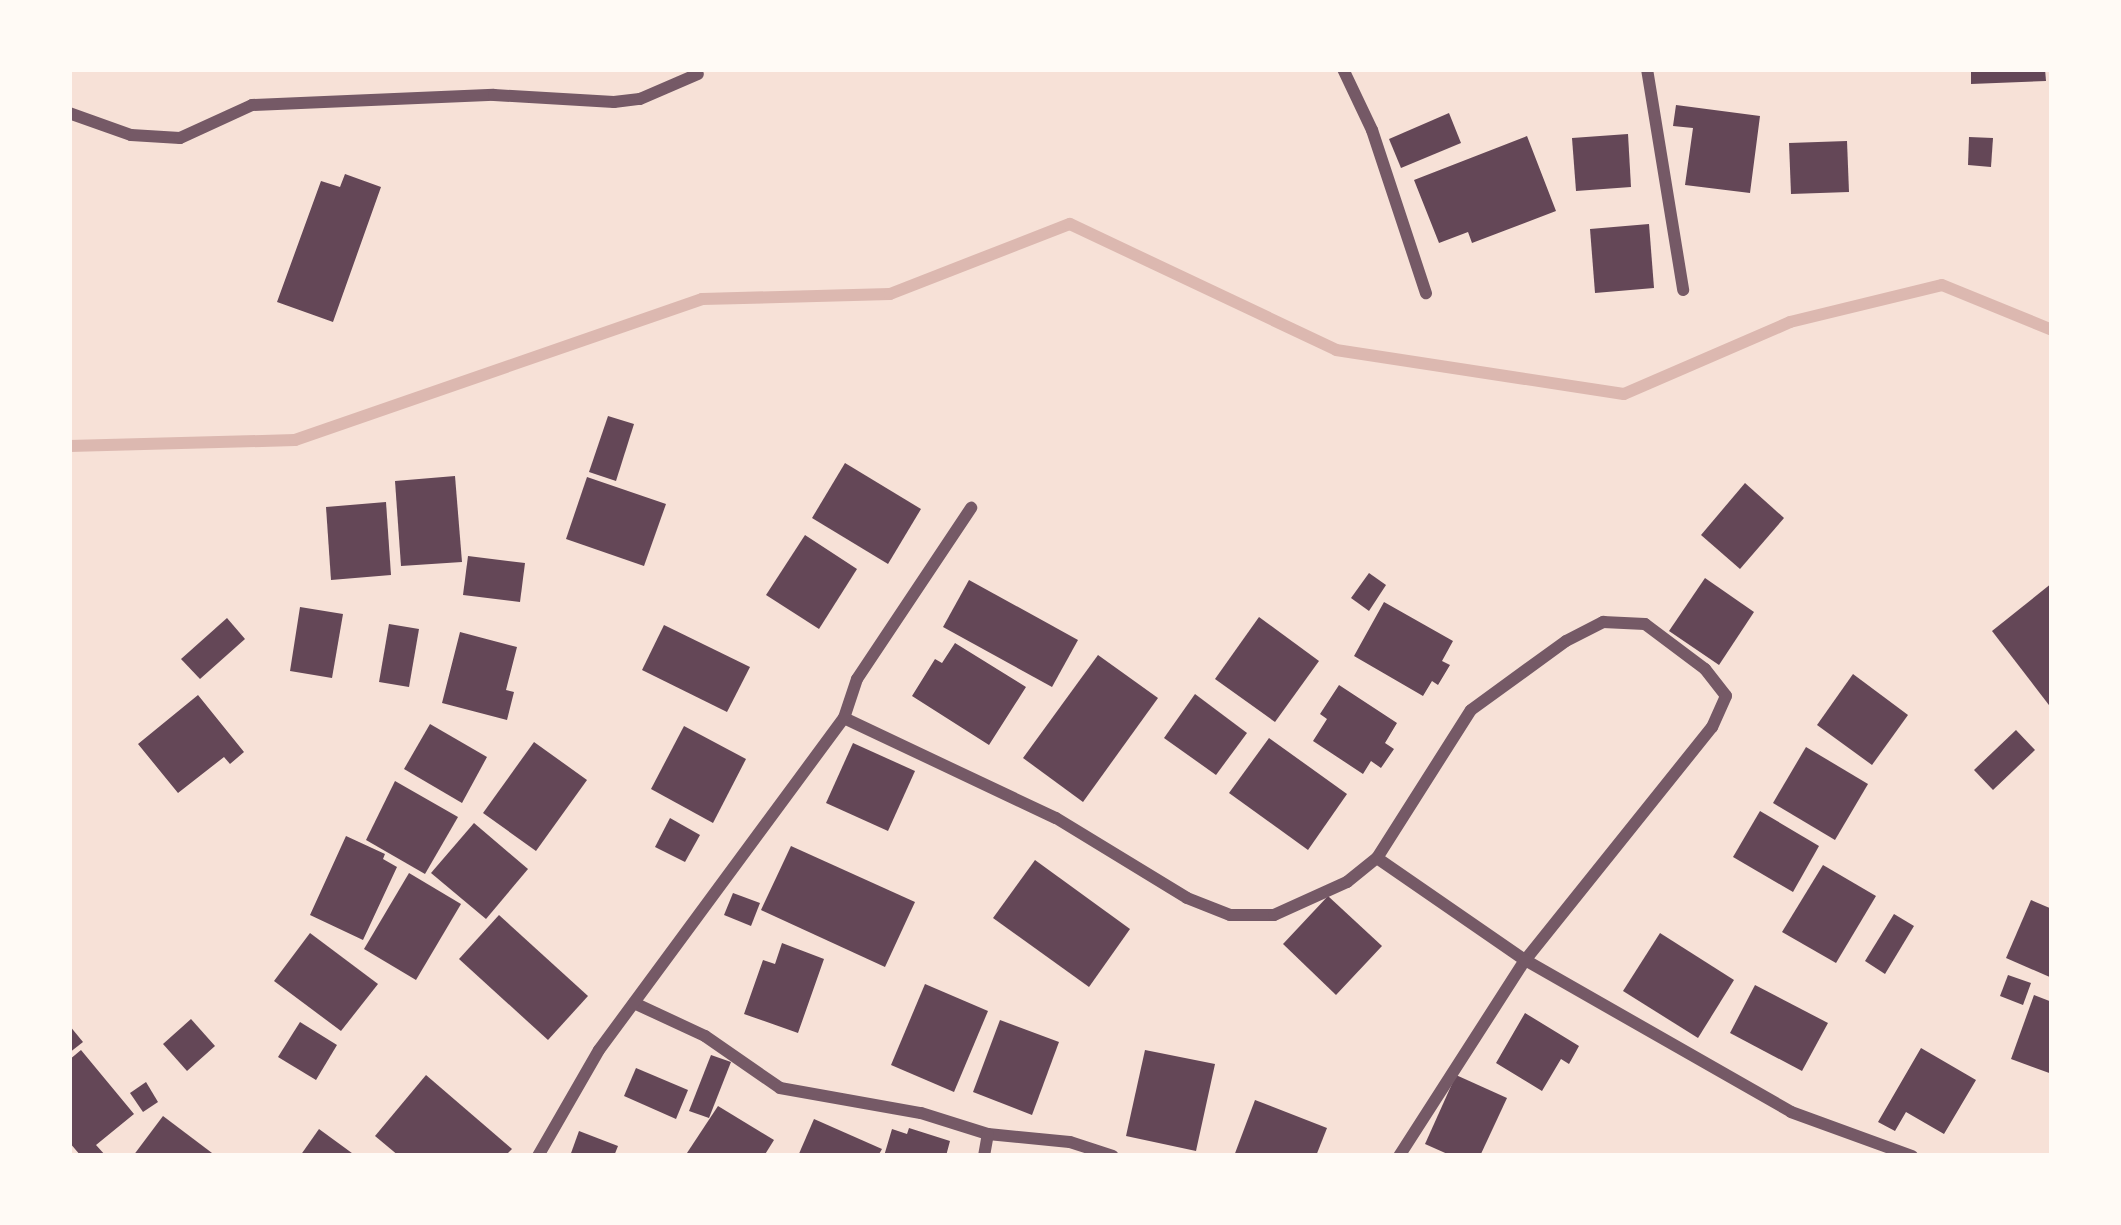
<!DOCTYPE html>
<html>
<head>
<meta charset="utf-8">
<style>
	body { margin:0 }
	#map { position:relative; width:2121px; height:1225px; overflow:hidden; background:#f7e1d7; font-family:Helvetica,sans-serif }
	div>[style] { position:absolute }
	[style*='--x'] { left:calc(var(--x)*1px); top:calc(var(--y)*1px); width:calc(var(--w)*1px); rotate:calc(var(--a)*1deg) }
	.stream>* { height:12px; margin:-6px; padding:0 6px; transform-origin:6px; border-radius:6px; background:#dcb8b0 }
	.building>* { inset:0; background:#644757 }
	.minor>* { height:12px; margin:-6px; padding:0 6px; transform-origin:6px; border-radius:6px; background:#755966 }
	span { translate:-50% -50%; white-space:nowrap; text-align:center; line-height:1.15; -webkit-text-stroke:10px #fffaf5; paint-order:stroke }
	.frame { position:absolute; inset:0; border:72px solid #fffaf5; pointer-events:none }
</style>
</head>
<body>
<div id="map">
	<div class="stream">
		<i style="--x:69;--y:446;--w:226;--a:-1.5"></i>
		<i style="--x:295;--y:440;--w:431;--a:-19.1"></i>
		<i style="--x:702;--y:299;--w:188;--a:-1.5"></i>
		<i style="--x:890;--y:294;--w:193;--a:-21.3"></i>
		<i style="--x:1070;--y:224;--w:294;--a:25.3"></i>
		<i style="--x:1336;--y:350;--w:291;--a:8.7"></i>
		<i style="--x:1624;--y:394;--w:181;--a:-23.4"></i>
		<i style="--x:1790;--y:322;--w:156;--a:-13.7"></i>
		<i style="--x:1942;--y:285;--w:119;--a:22.2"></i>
	</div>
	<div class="building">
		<i style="clip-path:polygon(1971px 69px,2045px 69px,2046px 81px,1971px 84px)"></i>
		<i style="clip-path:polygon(1676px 105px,1760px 116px,1750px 193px,1685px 185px,1693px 128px,1673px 126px)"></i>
		<i style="clip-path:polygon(1449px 113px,1461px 143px,1401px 168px,1389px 139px)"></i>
		<i style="clip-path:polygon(1628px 134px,1631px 187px,1576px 191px,1572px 138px)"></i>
		<i style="clip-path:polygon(1527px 136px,1556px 211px,1472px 243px,1468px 232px,1439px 243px,1414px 180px)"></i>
		<i style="clip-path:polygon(1969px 137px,1993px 138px,1991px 167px,1968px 165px)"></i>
		<i style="clip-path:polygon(1847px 141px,1849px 192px,1791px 194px,1789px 143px)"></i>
		<i style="clip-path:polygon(345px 174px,381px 187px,333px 322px,277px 302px,321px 181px,340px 187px)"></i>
		<i style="clip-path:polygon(1649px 224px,1654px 288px,1595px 293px,1590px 229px)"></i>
		<i style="clip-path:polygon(608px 416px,634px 424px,616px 481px,589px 472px)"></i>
		<i style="clip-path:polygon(845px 463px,921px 509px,888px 564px,812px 518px)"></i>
		<i style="clip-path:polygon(455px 476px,462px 562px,401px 566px,395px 481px)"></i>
		<i style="clip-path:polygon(587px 477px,666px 504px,644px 566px,566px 539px)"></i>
		<i style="clip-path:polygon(1745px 483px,1784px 518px,1740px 569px,1701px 535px)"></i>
		<i style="clip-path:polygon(386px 502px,391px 575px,331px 580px,326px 507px)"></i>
		<i style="clip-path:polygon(805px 535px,857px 569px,819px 629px,766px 595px)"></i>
		<i style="clip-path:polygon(468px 556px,525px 563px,520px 602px,463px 595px)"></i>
		<i style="clip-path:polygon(1369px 573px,1386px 585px,1369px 611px,1351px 598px)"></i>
		<i style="clip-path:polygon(1705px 578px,1754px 612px,1719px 665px,1669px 631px)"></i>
		<i style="clip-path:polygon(969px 580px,1078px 640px,1052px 687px,943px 627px)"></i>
		<i style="clip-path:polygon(2052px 583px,2052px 709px,1992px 631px)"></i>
		<i style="clip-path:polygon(1384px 602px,1453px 641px,1442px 661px,1450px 665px,1438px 685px,1432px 681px,1423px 696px,1354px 656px)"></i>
		<i style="clip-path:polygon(300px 607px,343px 614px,332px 678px,290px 671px)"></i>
		<i style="clip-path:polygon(1259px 617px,1319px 661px,1275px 722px,1215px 679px)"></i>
		<i style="clip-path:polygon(227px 618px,245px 639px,200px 679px,181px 659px)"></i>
		<i style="clip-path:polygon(389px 624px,419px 629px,409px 687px,379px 682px)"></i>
		<i style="clip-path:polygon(664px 625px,750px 667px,727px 712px,642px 670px)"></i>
		<i style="clip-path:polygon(460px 632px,517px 647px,506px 690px,514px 692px,507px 720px,442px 703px)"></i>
		<i style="clip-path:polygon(955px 643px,1026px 687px,989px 745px,912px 696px,935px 659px,942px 663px)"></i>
		<i style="clip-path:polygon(1098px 655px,1158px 698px,1083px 802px,1023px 758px)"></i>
		<i style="clip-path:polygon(1853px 674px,1908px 715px,1872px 765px,1817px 725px)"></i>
		<i style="clip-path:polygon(1339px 685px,1397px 723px,1385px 743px,1394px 749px,1381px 768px,1371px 761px,1363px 774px,1313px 741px,1327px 719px,1320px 714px)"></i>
		<i style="clip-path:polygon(1195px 694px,1247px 733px,1216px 775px,1164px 738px)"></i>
		<i style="clip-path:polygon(198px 695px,244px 752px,230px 764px,224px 757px,178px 793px,138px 744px)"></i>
		<i style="clip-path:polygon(430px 724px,487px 757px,462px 803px,404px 769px)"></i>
		<i style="clip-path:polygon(684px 726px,746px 759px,713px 823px,651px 789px)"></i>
		<i style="clip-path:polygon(2016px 730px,2035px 750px,1993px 790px,1974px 770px)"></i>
		<i style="clip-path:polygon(1269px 738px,1347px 794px,1308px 850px,1229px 793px)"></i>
		<i style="clip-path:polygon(534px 742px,587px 780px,536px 851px,483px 813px)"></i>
		<i style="clip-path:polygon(853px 743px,915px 771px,888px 831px,826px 803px)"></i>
		<i style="clip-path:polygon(1806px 747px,1868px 784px,1835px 840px,1773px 803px)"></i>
		<i style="clip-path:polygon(395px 781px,458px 817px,425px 874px,366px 840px)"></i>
		<i style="clip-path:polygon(1760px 811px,1819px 846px,1793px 892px,1733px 857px)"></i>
		<i style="clip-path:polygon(670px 818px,700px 835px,685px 862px,655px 847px)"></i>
		<i style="clip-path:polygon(474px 823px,528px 869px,486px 919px,431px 873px)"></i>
		<i style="clip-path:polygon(346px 836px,385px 854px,383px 859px,397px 867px,363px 940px,310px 915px)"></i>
		<i style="clip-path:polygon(791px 846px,915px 902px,885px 967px,761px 910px)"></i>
		<i style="clip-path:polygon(1035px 860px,1130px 929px,1089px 987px,993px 918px)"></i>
		<i style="clip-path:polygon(1823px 865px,1876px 896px,1836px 963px,1782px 932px)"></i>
		<i style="clip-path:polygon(409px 873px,461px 904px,416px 980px,364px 949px)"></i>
		<i style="clip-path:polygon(733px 893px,760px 903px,751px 926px,724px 915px)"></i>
		<i style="clip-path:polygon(1328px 896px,1382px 946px,1336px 995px,1283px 944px)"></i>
		<i style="clip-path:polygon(2031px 900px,2052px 909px,2052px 978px,2006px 958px)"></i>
		<i style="clip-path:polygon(1894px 914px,1914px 926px,1885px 974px,1865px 961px)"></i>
		<i style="clip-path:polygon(499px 915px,588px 996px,548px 1040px,459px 959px)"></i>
		<i style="clip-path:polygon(310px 933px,378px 984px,341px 1031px,274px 981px)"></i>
		<i style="clip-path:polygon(1660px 933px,1734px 980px,1698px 1038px,1623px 991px)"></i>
		<i style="clip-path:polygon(782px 943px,824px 959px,798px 1033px,744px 1014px,763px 960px,775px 964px)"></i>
		<i style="clip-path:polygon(2008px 975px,2031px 983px,2023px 1005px,2000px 996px)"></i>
		<i style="clip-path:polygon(925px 984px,988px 1011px,954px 1092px,891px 1065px)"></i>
		<i style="clip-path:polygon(1755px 985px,1828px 1023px,1802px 1071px,1730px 1033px)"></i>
		<i style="clip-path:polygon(2034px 995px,2052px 1002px,2052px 1074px,2011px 1059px)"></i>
		<i style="clip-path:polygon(1525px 1013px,1579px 1046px,1569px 1064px,1561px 1059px,1542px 1091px,1496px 1063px)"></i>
		<i style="clip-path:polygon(191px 1019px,215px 1046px,187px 1071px,163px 1044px)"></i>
		<i style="clip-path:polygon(1000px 1020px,1059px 1042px,1032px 1115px,973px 1092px)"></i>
		<i style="clip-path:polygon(300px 1022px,337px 1045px,316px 1080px,278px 1057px)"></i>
		<i style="clip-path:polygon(69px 1025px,83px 1042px,69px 1053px)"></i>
		<i style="clip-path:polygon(1921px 1048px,1976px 1080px,1944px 1134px,1906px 1112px,1895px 1131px,1878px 1122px)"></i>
		<i style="clip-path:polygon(81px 1050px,134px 1114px,96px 1145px,106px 1156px,81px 1156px,69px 1142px,69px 1060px)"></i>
		<i style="clip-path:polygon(1145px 1050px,1215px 1064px,1196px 1151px,1126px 1136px)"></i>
		<i style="clip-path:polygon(711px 1055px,731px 1062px,709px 1118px,689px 1111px)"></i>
		<i style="clip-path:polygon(636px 1068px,688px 1090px,676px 1119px,624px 1096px)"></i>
		<i style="clip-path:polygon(426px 1075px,512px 1149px,505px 1156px,399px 1156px,375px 1136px)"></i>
		<i style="clip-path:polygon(1456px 1075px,1507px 1098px,1480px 1156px,1452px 1156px,1425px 1144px)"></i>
		<i style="clip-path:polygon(146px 1082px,158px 1102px,143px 1112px,130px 1093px)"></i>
		<i style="clip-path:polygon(1255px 1100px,1327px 1128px,1316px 1156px,1234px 1156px)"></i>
		<i style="clip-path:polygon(718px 1106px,774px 1140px,764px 1156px,685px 1156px)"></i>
		<i style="clip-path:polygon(163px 1116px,216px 1156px,133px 1156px)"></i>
		<i style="clip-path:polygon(814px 1119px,882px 1149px,878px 1156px,798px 1156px)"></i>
		<i style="clip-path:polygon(909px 1128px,950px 1141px,946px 1156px,884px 1156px,892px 1129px,907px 1134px)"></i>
		<i style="clip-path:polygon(319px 1129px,356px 1156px,300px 1156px)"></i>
		<i style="clip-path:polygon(579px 1131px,618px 1146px,614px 1156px,570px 1156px)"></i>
	</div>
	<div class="minor">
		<i style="--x:1343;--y:69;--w:68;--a:64.6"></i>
		<i style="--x:1372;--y:130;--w:172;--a:71.7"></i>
		<i style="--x:1647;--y:69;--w:224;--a:80.7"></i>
		<i style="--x:69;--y:113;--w:66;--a:19.5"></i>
		<i style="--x:131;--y:135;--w:49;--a:3.5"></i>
		<i style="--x:180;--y:138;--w:79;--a:-24.6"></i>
		<i style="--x:252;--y:105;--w:242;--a:-2.4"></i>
		<i style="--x:494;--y:95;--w:120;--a:3.3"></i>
		<i style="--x:614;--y:102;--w:26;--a:-7"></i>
		<i style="--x:640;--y:99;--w:63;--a:-23.3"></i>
		<i style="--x:844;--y:718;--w:234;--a:25.3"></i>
		<i style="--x:1056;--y:818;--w:153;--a:31.4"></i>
		<i style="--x:1187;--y:898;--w:46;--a:21.6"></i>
		<i style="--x:1230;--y:915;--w:44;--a:0"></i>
		<i style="--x:1274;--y:915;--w:80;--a:-24.3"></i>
		<i style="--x:1347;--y:882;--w:38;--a:-39"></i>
		<i style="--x:1377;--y:858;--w:175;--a:-57.6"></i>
		<i style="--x:1471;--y:710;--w:117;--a:-36"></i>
		<i style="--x:1566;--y:641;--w:42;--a:-27.2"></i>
		<i style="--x:1603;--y:622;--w:42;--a:2.7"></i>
		<i style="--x:1645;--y:624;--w:75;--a:36.9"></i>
		<i style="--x:1705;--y:669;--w:34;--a:52"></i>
		<i style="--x:1726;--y:696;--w:34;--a:114"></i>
		<i style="--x:1712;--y:727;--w:299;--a:128.7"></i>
		<i style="--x:1525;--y:960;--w:233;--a:122.7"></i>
		<i style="--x:1377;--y:858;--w:180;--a:34.6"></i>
		<i style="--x:1525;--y:960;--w:306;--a:29.7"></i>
		<i style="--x:1791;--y:1112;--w:129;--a:20"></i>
		<i style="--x:634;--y:1003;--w:78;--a:24.9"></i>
		<i style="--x:705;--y:1036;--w:91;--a:34.7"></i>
		<i style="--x:780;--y:1088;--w:143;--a:10.1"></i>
		<i style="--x:921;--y:1113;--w:70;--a:17.4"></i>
		<i style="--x:988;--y:1134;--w:82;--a:5.6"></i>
		<i style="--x:1070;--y:1142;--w:45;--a:18"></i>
		<i style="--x:538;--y:1156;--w:122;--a:-60.1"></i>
		<i style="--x:599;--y:1050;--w:413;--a:-53.6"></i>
		<i style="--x:844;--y:718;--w:41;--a:-71.6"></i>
		<i style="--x:857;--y:679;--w:206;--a:-56.3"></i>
		<i style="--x:984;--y:1156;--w:22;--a:-80"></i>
	</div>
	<div class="frame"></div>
</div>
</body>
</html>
